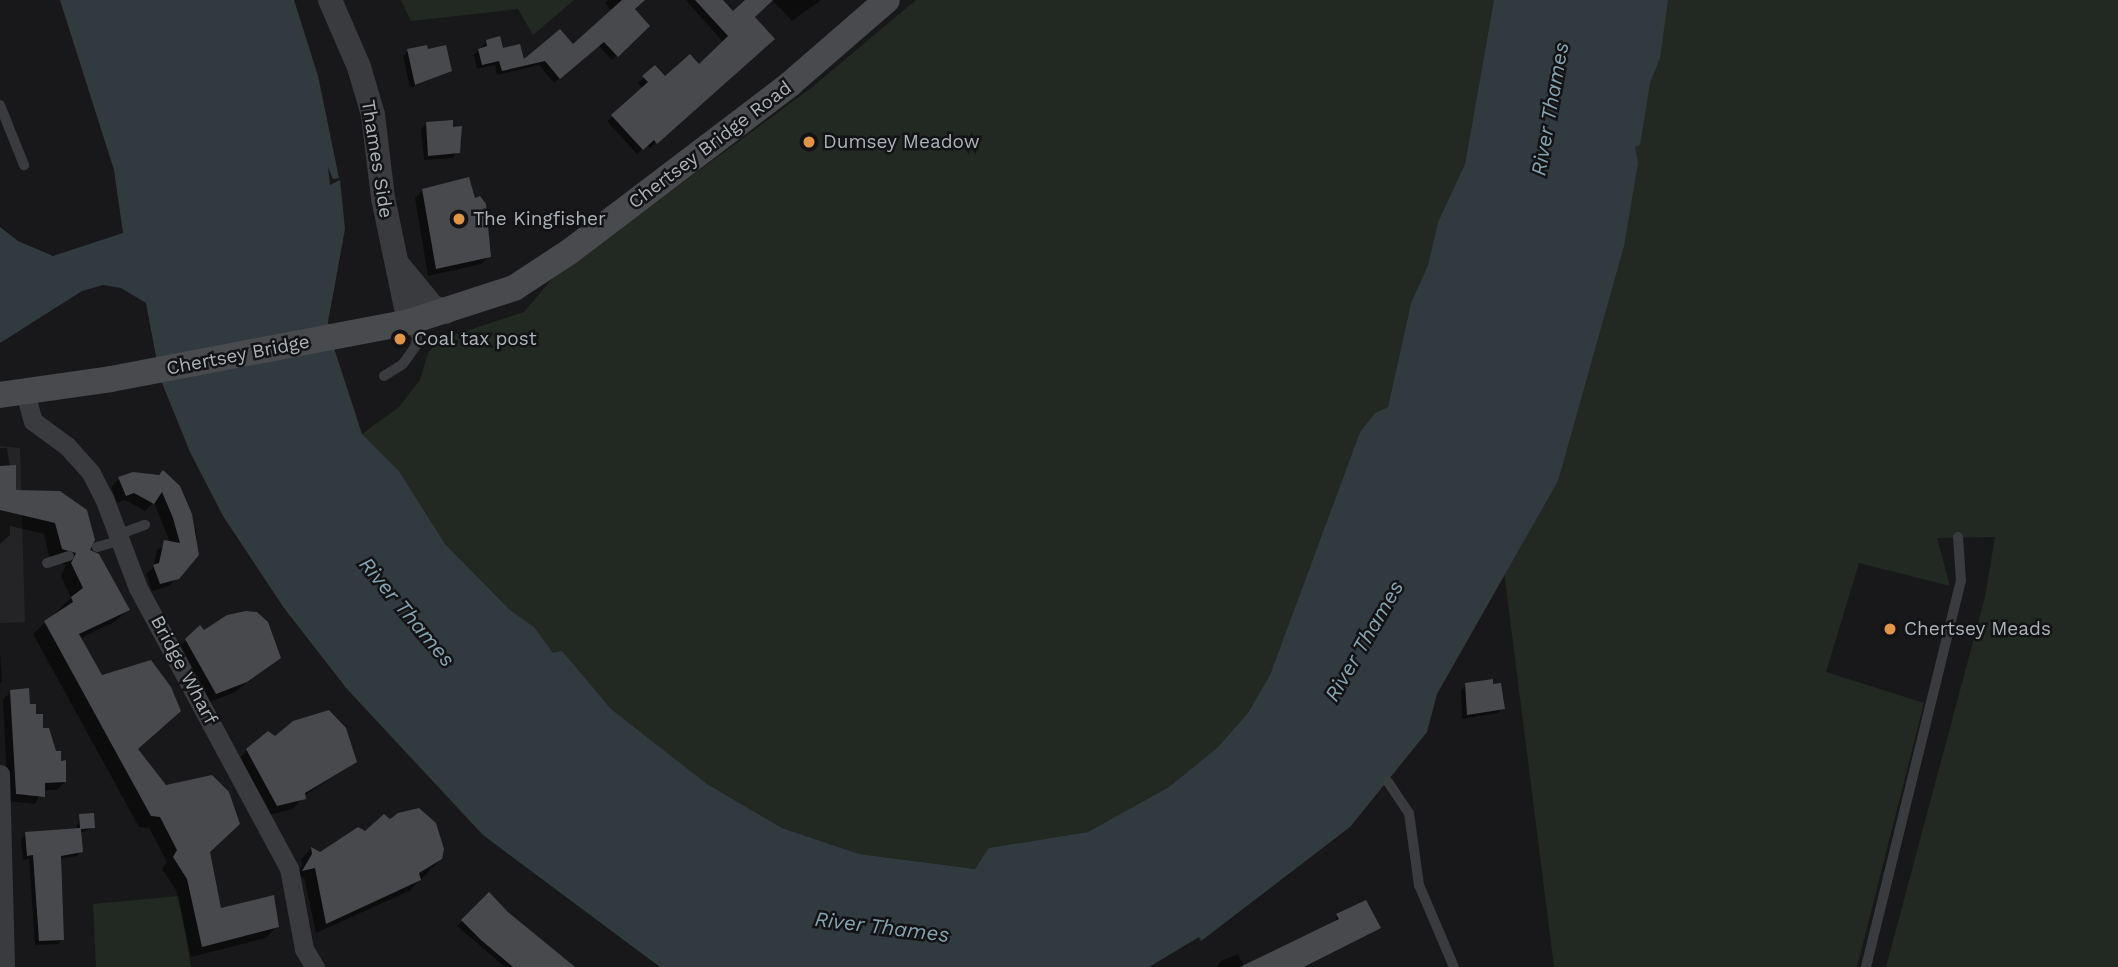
<!DOCTYPE html>
<html>
<head>
<meta charset="utf-8">
<style>
	body { margin:0 }
	#map { position:relative; width:2118px; height:967px; overflow:hidden; background:#18181a; font-family:"Work Sans",sans-serif }
	div>[style] { position:absolute }
	[style*='--x'] { left:calc(var(--x)*1px); top:calc(var(--y)*1px); width:calc(var(--w)*1px); rotate:calc(var(--a)*1deg) }
	.built>* { inset:0; background:#242427 }
	.green>* { inset:0; background:#222922 }
	.water>* { inset:0; background:#313b3f }
	.shadow>* { inset:0; background:#0007 }
	.building>* { inset:0; background:#47494c }
	.service>* { height:10px; margin:-5px; padding:0 5px; transform-origin:5px; border-radius:5px; background:#393b3e }
	.minor>* { height:19px; margin:-9.5px; padding:0 9.5px; transform-origin:9.5px; border-radius:9.5px; background:#393b3e }
	.tertiary>* { height:24px; margin:-12px; padding:0 12px; transform-origin:12px; border-radius:12px; background:#393b3e }
	.secondary>* { height:26px; margin:-13px; padding:0 13px; transform-origin:13px; border-radius:13px; background:#484a4e }
	.dots>* { width:19px; height:19px; translate:-50% -50%; box-sizing:border-box; border:4px solid #131315; border-radius:50% }
	span { translate:-50% -50%; white-space:nowrap; text-align:center; line-height:1.15; -webkit-text-stroke:5px #131315; paint-order:stroke }
	.poi-label { font-size:19px; color:#abb2b8 }
	.left { translate:0 -50%; text-align:left }
	.street-label { font-size:19px; color:#abb2b8 }
	.water-label { font-size:21px; color:#86a3b0; font-style:italic }
</style>
</head>
<body>
<div id="map">
	<div class="built">
		<i style="clip-path:polygon(0 446px,20px 448px,25px 622px,0 623px)"></i>
	</div>
	<div class="green">
		<i style="clip-path:polygon(401px 0,574px 0,533px 35px,518px 9px,411px 21px)"></i>
		<i style="clip-path:polygon(916px 0,1494px 0,1465px 164px,1438px 222px,1428px 265px,1411px 303px,1388px 407px,1375px 413px,1360px 432px,1270px 675px,1248px 713px,1218px 747px,1169px 787px,1088px 832px,990px 848px,975px 869px,859px 854px,782px 828px,707px 784px,611px 709px,562px 652px,553px 654px,534px 627px,510px 610px,445px 544px,399px 471px,362px 434px,399px 407px,420px 380px,428px 353px,439px 340px,524px 312px,552px 279px,811px 88px)"></i>
		<i style="clip-path:polygon(1663px 0,2118px 0,2118px 967px,1886px 967px,1985px 597px,1995px 537px,1937px 538px,1950px 586px,1859px 563px,1826px 672px,1924px 703px,1857px 967px,1554px 967px,1504px 571px,1558px 481px)"></i>
		<i style="clip-path:polygon(179px 896px,191px 967px,96px 967px,93px 904px)"></i>
	</div>
	<div class="water">
		<i style="clip-path:polygon(60px 0,294px 0,318px 76px,339px 178px,333px 179px,328px 167px,330px 185px,340px 180px,345px 229px,328px 322px,333px 345px,362px 434px,399px 471px,445px 544px,510px 610px,534px 627px,553px 653px,562px 651px,611px 709px,707px 784px,782px 828px,859px 854px,975px 869px,989px 848px,1088px 832px,1169px 787px,1218px 747px,1248px 713px,1270px 675px,1360px 432px,1375px 413px,1388px 407px,1411px 303px,1428px 265px,1438px 222px,1465px 164px,1494px 0,1668px 0,1660px 58px,1650px 83px,1640px 145px,1635px 147px,1638px 163px,1624px 246px,1558px 481px,1437px 694px,1427px 732px,1350px 827px,1201px 941px,1199px 937px,1149px 967px,660px 967px,483px 835px,347px 689px,284px 608px,223px 516px,190px 452px,160px 378px,146px 303px,121px 288px,103px 285px,82px 291px,0 343px,0 227px,18px 241px,53px 256px,123px 233px,114px 170px)"></i>
	</div>
	<div class="shadow">
		<i style="clip-path:polygon(608px 0,639px 0,633px 9px,648px 26px,612px 60px,598px 45px,554px 83px,539px 65px,497px 75px,495px 65px,477px 69px,474px 55px,487px 41px,523px 62px,573px 47px,612px 11px,605px 3px)"></i>
		<i style="clip-path:polygon(686px 0,722px 0,733px 14px,748px 0,771px 0,753px 17px,767px 44px,650px 148px,647px 145px,637px 154px,607px 121px,643px 89px,638px 83px,655px 67px,665px 79px,699px 66px,724px 43px)"></i>
		<i style="clip-path:polygon(772px 0,821px 0,792px 21px)"></i>
		<i style="clip-path:polygon(408px 51px,427px 51px,450px 71px,410px 88px,403px 56px)"></i>
		<i style="clip-path:polygon(426px 124px,460px 128px,462px 142px,453px 158px,424px 160px,421px 129px)"></i>
		<i style="clip-path:polygon(423px 190px,485px 205px,489px 256px,481px 264px,428px 276px,415px 198px)"></i>
		<i style="clip-path:polygon(0 448px,7px 448px,14px 492px,60px 493px,88px 550px,128px 610px,116px 621px,79px 639px,136px 749px,208px 852px,220px 910px,277px 926px,266px 938px,191px 957px,176px 890px,162px 869px,167px 862px,149px 828px,139px 827px,33px 634px,71px 598px,61px 576px,66px 565px,50px 560px,44px 534px,10px 526px,10px 535px,0 544px)"></i>
		<i style="clip-path:polygon(119px 479px,178px 487px,196px 531px,198px 554px,169px 586px,152px 591px,146px 574px,153px 568px,157px 550px,170px 543px,154px 502px,145px 511px,125px 500px,117px 503px,111px 487px)"></i>
		<i style="clip-path:polygon(200px 628px,204px 632px,279px 658px,235px 692px,205px 704px,175px 651px)"></i>
		<i style="clip-path:polygon(0 652px,2px 681px,0 684px)"></i>
		<i style="clip-path:polygon(1466px 685px,1503px 708px,1498px 713px,1462px 719px,1461px 690px)"></i>
		<i style="clip-path:polygon(11px 691px,35px 716px,65px 782px,57px 790px,43px 790px,35px 804px,8px 801px,3px 700px)"></i>
		<i style="clip-path:polygon(328px 712px,352px 746px,355px 762px,304px 796px,293px 809px,266px 816px,237px 761px,247px 750px)"></i>
		<i style="clip-path:polygon(80px 816px,93px 828px,80px 833px,81px 851px,77px 856px,59px 859px,63px 939px,58px 944px,35px 945px,29px 859px,23px 860px,21px 839px,26px 834px,76px 830px)"></i>
		<i style="clip-path:polygon(365px 833px,441px 859px,409px 891px,316px 933px,304px 877px,294px 880px,302px 866px,301px 859px,311px 849px,320px 854px)"></i>
		<i style="clip-path:polygon(489px 895px,558px 955px,575px 967px,505px 967px,457px 926px)"></i>
		<i style="clip-path:polygon(1337px 916px,1378px 928px,1306px 967px,1244px 967px,1334px 923px)"></i>
		<i style="clip-path:polygon(1238px 954px,1244px 967px,1217px 967px,1221px 961px)"></i>
	</div>
	<div class="building">
		<i style="clip-path:polygon(622px 0,645px 0,635px 9px,650px 26px,618px 57px,604px 42px,560px 79px,545px 61px,502px 71px,499px 61px,482px 65px,478px 49px,487px 46px,486px 40px,500px 36px,503px 48px,520px 44px,524px 59px,560px 29px,573px 44px)"></i>
		<i style="clip-path:polygon(695px 0,723px 0,733px 11px,745px 0,773px 0,755px 17px,775px 39px,657px 144px,654px 140px,643px 150px,611px 115px,648px 82px,642px 76px,655px 65px,665px 76px,690px 54px,699px 64px,728px 36px)"></i>
		<i style="clip-path:polygon(427px 45px,428px 49px,446px 45px,452px 71px,415px 85px,407px 49px)"></i>
		<i style="clip-path:polygon(453px 120px,453px 127px,462px 126px,460px 153px,428px 156px,426px 122px)"></i>
		<i style="clip-path:polygon(469px 177px,475px 198px,480px 196px,486px 204px,491px 257px,436px 269px,422px 189px)"></i>
		<i style="clip-path:polygon(16px 465px,16px 490px,60px 491px,87px 510px,95px 540px,90px 550px,99px 554px,130px 610px,79px 634px,102px 675px,151px 660px,171px 687px,181px 711px,138px 749px,166px 785px,212px 775px,229px 792px,240px 824px,210px 852px,221px 908px,274px 895px,279px 927px,202px 947px,187px 879px,173px 857px,177px 850px,160px 817px,151px 816px,44px 621px,73px 602px,71px 597px,83px 588px,71px 563px,76px 553px,62px 549px,55px 523px,0 510px,0 466px)"></i>
		<i style="clip-path:polygon(163px 470px,180px 486px,192px 514px,199px 555px,179px 579px,160px 584px,153px 565px,159px 563px,164px 540px,180px 543px,173px 518px,162px 492px,154px 504px,134px 493px,126px 496px,118px 477px,133px 472px,159px 475px)"></i>
		<i style="clip-path:polygon(246px 611px,257px 612px,268px 622px,281px 658px,247px 682px,216px 694px,185px 639px,200px 625px,204px 630px,227px 615px)"></i>
		<i style="clip-path:polygon(1493px 679px,1493px 684px,1501px 683px,1505px 709px,1467px 715px,1465px 683px)"></i>
		<i style="clip-path:polygon(29px 688px,30px 704px,36px 704px,36px 714px,43px 714px,43px 728px,49px 728px,56px 751px,61px 751px,61px 761px,66px 760px,66px 782px,45px 783px,45px 797px,16px 794px,10px 690px)"></i>
		<i style="clip-path:polygon(329px 710px,346px 728px,357px 762px,305px 793px,306px 799px,277px 806px,246px 749px,268px 731px,275px 736px,293px 721px)"></i>
		<i style="clip-path:polygon(419px 808px,436px 823px,444px 849px,442px 859px,419px 873px,421px 880px,326px 924px,315px 868px,302px 871px,312px 854px,311px 847px,320px 852px,358px 827px,365px 831px,384px 814px,390px 819px,398px 813px)"></i>
		<i style="clip-path:polygon(94px 813px,95px 828px,81px 829px,83px 852px,61px 856px,64px 940px,39px 941px,33px 855px,27px 856px,25px 832px,80px 828px,79px 814px)"></i>
		<i style="clip-path:polygon(489px 892px,508px 912px,575px 967px,513px 967px,481px 940px,461px 920px)"></i>
		<i style="clip-path:polygon(1366px 900px,1381px 928px,1304px 967px,1240px 967px,1339px 919px,1336px 914px)"></i>
	</div>
	<div class="service">
		<i style="--x:0;--y:105;--w:65;--a:68.2"></i>
		<i style="--x:384;--y:376;--w:22;--a:-32"></i>
		<i style="--x:403;--y:364;--w:21;--a:-55"></i>
		<i style="--x:415;--y:347;--w:9;--a:-77"></i>
		<i style="--x:417;--y:338;--w:17;--a:-114"></i>
		<i style="--x:117;--y:535;--w:30;--a:-20"></i>
		<i style="--x:97;--y:547;--w:22;--a:-16"></i>
		<i style="--x:47;--y:563;--w:23;--a:-18"></i>
		<i style="--x:1388;--y:782;--w:37;--a:56"></i>
		<i style="--x:1409;--y:813;--w:73;--a:82.1"></i>
		<i style="--x:1419;--y:885;--w:89;--a:66.9"></i>
		<i style="--x:1866;--y:967;--w:398;--a:-76.2"></i>
		<i style="--x:1961;--y:581;--w:44;--a:-93.9"></i>
	</div>
	<div class="minor">
		<i style="--x:25;--y:392;--w:30;--a:75"></i>
		<i style="--x:33;--y:421;--w:42;--a:36.3"></i>
		<i style="--x:67;--y:446;--w:36;--a:48"></i>
		<i style="--x:91;--y:473;--w:28;--a:63"></i>
		<i style="--x:104;--y:498;--w:96;--a:69.3"></i>
		<i style="--x:138;--y:588;--w:318;--a:61.7"></i>
		<i style="--x:289;--y:868;--w:82;--a:79.5"></i>
		<i style="--x:304;--y:949;--w:21;--a:59"></i>
		<i style="--x:0;--y:774;--w:193;--a:88.5"></i>
	</div>
	<div class="tertiary">
		<i style="--x:330;--y:0;--w:73;--a:66.6"></i>
		<i style="--x:359;--y:67;--w:50;--a:73.7"></i>
		<i style="--x:373;--y:115;--w:84;--a:83.1"></i>
		<i style="--x:383;--y:198;--w:127;--a:78.2"></i>
		<i style="--x:400;--y:267;--w:50;--a:50.6"></i>
		<i style="--x:432;--y:306;--w:15;--a:23"></i>
	</div>
	<div class="secondary">
		<i style="--x:0;--y:395;--w:112;--a:-8.2"></i>
		<i style="--x:111;--y:379;--w:303;--a:-10.8"></i>
		<i style="--x:409;--y:322;--w:110;--a:-17.9"></i>
		<i style="--x:514;--y:288;--w:66;--a:-33.2"></i>
		<i style="--x:569;--y:252;--w:278;--a:-37.2"></i>
		<i style="--x:790;--y:84;--w:128;--a:-40.9"></i>
	</div>
	<div class="dots">
		<i style="left:809px;top:142px;background:#e29448"></i>
		<i style="left:459px;top:219px;background:#e29448"></i>
		<i style="left:400px;top:339px;background:#e29448"></i>
		<i style="left:1890px;top:629px;background:#e29448"></i>
	</div>
	<div class="poi-label">
		<span class="left" style="left:823px;top:142px">Dumsey Meadow</span>
		<span class="left" style="left:473px;top:219px">The Kingfisher</span>
		<span class="left" style="left:414px;top:339px">Coal tax post</span>
		<span class="left" style="left:1904px;top:629px">Chertsey Meads</span>
	</div>
	<div class="street-label">
		<span style="left:710px;top:145px;rotate:-37deg">Chertsey Bridge Road</span>
		<span style="left:377px;top:159px;rotate:81deg">Thames Side</span>
		<span style="left:238px;top:355px;rotate:-11deg">Chertsey Bridge</span>
		<span style="left:184px;top:670px;rotate:62deg">Bridge Wharf</span>
	</div>
	<div class="water-label">
		<span style="left:1550px;top:109px;rotate:-80deg">River Thames</span>
		<span style="left:407px;top:612px;rotate:50deg">River Thames</span>
		<span style="left:1364px;top:641px;rotate:-60deg">River Thames</span>
		<span style="left:882px;top:927px;rotate:7deg">River Thames</span>
	</div>
</div>
</body>
</html>
